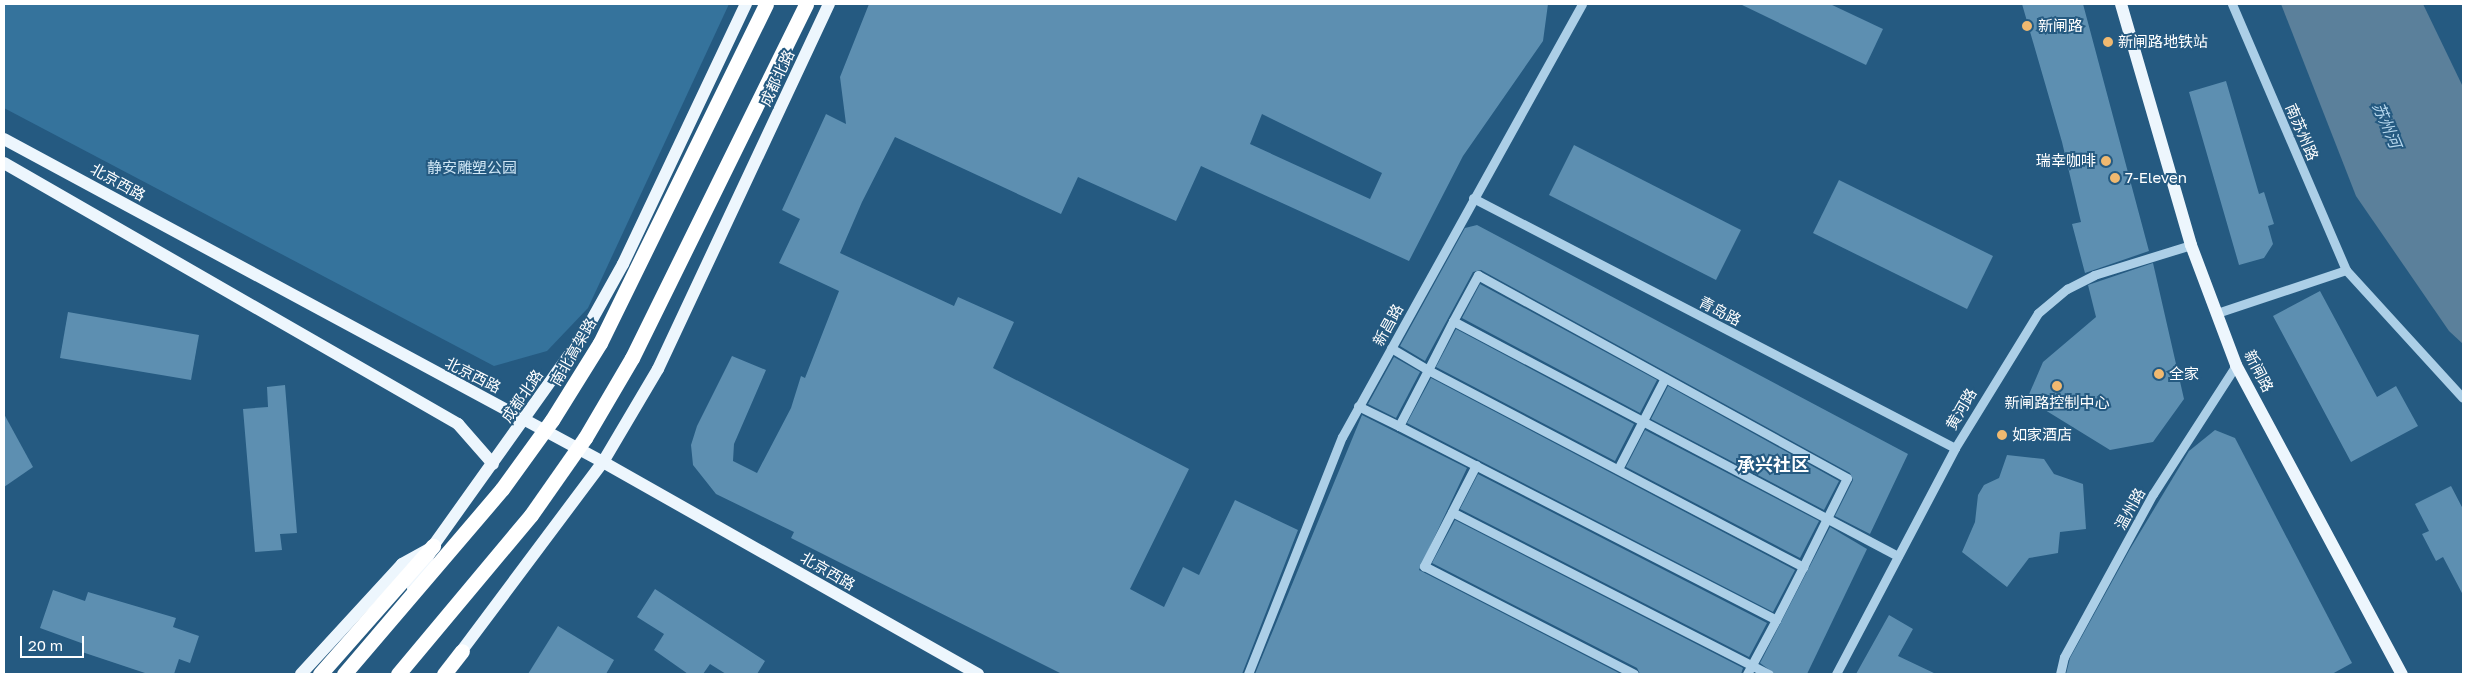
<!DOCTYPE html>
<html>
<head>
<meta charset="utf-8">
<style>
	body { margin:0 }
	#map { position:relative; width:2467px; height:678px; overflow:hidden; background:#255a81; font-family:"Golos Text","Noto Sans SC",sans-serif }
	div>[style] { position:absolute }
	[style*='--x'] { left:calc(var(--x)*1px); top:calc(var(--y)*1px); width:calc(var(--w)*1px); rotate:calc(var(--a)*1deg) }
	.green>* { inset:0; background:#35739c }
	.water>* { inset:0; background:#5b809b }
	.building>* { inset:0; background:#5d8fb1 }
	.minor>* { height:9px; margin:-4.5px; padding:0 4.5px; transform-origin:4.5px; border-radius:4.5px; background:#accfe7 }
	.major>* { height:12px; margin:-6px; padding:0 6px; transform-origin:6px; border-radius:6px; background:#edf6fd }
	.highway>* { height:15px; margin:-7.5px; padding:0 7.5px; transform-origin:7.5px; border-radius:7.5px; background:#fff }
	.highway-bridge>* { height:15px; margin:-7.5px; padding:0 7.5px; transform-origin:7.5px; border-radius:7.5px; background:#fff }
	.dots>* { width:14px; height:14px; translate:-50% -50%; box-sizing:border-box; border:2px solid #255a81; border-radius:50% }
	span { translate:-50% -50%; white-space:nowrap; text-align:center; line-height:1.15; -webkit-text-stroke:4px #255a81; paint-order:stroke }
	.poi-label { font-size:15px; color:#fff }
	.left { translate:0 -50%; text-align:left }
	.right { translate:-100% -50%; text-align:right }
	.street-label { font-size:15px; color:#fff }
	.park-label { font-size:15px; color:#cfe6f5 }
	.water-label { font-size:16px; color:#b7d8ee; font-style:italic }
	.quarter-label { font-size:18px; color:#fff; font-weight:700 }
	.frame { position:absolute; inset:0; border:5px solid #fff; pointer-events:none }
	.scale { position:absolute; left:20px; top:636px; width:64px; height:22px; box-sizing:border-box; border:2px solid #fff; border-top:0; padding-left:6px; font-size:15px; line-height:18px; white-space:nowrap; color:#fff; -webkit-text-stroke:4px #255a81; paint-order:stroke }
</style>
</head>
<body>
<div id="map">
	<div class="green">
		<i style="clip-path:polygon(4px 4px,729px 4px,588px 308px,547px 351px,494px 366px,4px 108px)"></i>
	</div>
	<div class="water">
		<i style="clip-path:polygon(2281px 4px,2423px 4px,2463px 87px,2463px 344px,2449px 331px,2356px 196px)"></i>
	</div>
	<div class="building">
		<i style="clip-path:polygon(evenodd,869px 4px,1548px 4px,1543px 41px,1463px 156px,1409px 261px,1201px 166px,1176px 221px,1078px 177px,1061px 214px,895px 137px,862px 202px,840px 253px,954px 306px,958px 297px,1014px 322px,993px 368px,1189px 469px,1130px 589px,1164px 607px,1183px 567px,1199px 575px,1235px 500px,1298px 530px,1242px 674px,1062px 674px,791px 538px,794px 532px,716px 494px,693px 465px,691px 445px,697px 426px,732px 356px,766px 370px,734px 444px,733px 461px,757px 473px,791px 408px,801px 376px,805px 378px,839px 291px,779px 263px,800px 219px,782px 210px,826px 114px,846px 124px,840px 77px,869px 4px,1262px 114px,1382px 173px,1370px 199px,1250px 144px,1262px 114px)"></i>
		<i style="clip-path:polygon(1740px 4px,1830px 4px,1883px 29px,1866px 65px)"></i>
		<i style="clip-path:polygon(2022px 4px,2083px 4px,2149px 251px,2085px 273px,2072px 224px,2081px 222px,2062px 142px)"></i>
		<i style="clip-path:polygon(2226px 81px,2259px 194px,2264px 192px,2274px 224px,2268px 226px,2273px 244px,2264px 258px,2239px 265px,2189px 92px)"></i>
		<i style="clip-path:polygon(1574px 145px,1741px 230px,1716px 280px,1549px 195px)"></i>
		<i style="clip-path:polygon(1839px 180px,1993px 256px,1967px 309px,1813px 233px)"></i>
		<i style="clip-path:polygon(1477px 225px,1908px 454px,1870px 534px,1835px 516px,1853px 480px,1850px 473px,1481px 270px,1473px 272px,1425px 361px,1400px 346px,1465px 228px)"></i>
		<i style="clip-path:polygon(2153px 263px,2184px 399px,2153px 442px,2110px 450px,2027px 399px,2043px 362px,2096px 317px,2088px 285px)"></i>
		<i style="clip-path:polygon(1480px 284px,1657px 380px,1640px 413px,1462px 318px)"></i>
		<i style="clip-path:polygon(2320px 291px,2377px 397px,2396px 386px,2418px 426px,2351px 462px,2273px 316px)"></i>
		<i style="clip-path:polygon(68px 312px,199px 335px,191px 380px,60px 358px)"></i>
		<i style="clip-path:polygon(1456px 329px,1634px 424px,1615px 461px,1436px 367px)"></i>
		<i style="clip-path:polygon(1394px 357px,1420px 372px,1396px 418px,1368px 404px)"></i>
		<i style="clip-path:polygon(1431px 378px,1795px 570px,1773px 612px,1407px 423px)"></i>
		<i style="clip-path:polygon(285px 385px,297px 533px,280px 534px,282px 550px,255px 552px,243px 409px,268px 407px,267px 387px)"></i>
		<i style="clip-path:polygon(1668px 386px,1839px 481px,1824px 510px,1651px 419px)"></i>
		<i style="clip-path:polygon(4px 414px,33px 467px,4px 487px)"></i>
		<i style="clip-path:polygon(1362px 415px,1467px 468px,1419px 570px,1621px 674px,1255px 674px)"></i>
		<i style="clip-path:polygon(1645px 430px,1819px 521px,1800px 558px,1626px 467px)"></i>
		<i style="clip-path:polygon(2215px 430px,2235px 438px,2352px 663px,2332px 674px,2066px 674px,2070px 658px,2130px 549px,2189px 451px)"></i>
		<i style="clip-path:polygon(2007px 455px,2044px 459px,2054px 474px,2083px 484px,2086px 529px,2060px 532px,2058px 553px,2029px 558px,2007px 587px,1962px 552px,1975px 522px,1978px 495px,1984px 485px,1999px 478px)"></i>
		<i style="clip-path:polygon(1478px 474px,1767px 623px,1749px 657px,1460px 509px)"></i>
		<i style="clip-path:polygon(2451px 486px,2463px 509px,2463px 595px,2443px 557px,2436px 561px,2422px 534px,2429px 531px,2415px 504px)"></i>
		<i style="clip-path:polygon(1455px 520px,1743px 668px,1741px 674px,1640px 674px,1637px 668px,1432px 563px)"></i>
		<i style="clip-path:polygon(1830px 527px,1867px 549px,1807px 674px,1775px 674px,1760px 663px)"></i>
		<i style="clip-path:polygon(655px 589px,765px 661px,757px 674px,726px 674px,710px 664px,703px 674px,688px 674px,654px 650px,664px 634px,637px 617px)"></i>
		<i style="clip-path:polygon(53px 590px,85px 601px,88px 592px,176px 618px,173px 627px,199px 636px,190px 663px,179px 659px,174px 674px,148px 674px,82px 652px,84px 644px,40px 628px)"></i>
		<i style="clip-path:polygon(1889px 615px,1913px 629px,1898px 656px,1936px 674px,1856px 674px)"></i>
		<i style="clip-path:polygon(558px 626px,614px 660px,606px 674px,528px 674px)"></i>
	</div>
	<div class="minor">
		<i style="--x:2232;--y:4;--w:289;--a:66.8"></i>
		<i style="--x:2346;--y:270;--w:173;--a:47.6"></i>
		<i style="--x:1473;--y:198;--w:543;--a:27.41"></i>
		<i style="--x:2217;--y:313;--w:136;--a:-18.4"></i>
		<i style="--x:1453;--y:321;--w:503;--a:27.84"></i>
		<i style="--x:1391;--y:348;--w:43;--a:30.7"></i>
		<i style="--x:1428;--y:370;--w:424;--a:27.7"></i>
		<i style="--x:1803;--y:567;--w:99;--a:-63.7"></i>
		<i style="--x:1847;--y:478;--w:421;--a:-151.2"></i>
		<i style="--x:1478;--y:275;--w:52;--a:118.5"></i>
		<i style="--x:1453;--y:321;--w:55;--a:117"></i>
		<i style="--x:1428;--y:370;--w:63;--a:117.4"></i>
		<i style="--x:1399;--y:426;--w:424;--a:27.2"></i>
		<i style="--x:1776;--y:620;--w:59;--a:-63"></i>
		<i style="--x:1358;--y:406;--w:46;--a:26"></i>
		<i style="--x:1476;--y:465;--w:114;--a:117.2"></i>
		<i style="--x:1424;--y:566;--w:236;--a:27.2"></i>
		<i style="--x:1618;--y:469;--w:102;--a:-62.7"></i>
		<i style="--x:1452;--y:512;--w:356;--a:27.1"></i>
		<i style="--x:1248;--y:674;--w:255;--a:-68.4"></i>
		<i style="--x:1342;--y:437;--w:495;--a:-61"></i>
		<i style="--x:1747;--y:674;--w:61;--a:-61.8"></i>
		<i style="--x:1836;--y:674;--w:255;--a:-62.2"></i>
		<i style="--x:1955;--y:448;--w:158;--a:-58.4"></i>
		<i style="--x:2038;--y:313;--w:38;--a:-40"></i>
		<i style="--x:2067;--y:289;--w:30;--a:-27"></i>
		<i style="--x:2094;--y:275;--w:102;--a:-17.2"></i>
		<i style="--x:2060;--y:674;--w:17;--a:-77"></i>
		<i style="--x:2064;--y:657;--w:186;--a:-61.4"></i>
		<i style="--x:2153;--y:494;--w:153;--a:-57.2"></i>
	</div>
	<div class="major">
		<i style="--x:2121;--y:4;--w:251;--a:73.8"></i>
		<i style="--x:2191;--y:245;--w:128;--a:69.4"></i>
		<i style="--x:2236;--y:365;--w:351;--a:61.8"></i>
		<i style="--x:4;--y:139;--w:681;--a:28.33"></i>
		<i style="--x:603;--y:462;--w:431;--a:29.5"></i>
		<i style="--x:4;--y:163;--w:524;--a:29.89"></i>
		<i style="--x:458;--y:424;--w:53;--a:48.8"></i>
		<i style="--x:413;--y:588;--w:47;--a:-64.5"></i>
		<i style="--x:433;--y:546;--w:260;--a:-54.5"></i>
		<i style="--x:584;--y:334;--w:80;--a:-60.9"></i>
		<i style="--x:623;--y:264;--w:288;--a:-64.7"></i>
		<i style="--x:457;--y:657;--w:244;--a:-53.2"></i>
		<i style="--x:603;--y:462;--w:108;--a:-59.4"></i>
		<i style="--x:658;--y:369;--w:403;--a:-64.9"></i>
		<i style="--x:301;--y:674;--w:149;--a:-47.4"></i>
		<i style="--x:402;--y:564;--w:29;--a:-29"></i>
	</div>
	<div class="highway">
		<i style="--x:320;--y:674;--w:171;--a:-48.6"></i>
		<i style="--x:444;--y:674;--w:29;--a:-52"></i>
	</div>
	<div class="highway-bridge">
		<i style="--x:344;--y:674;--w:243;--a:-49.5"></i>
		<i style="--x:502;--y:489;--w:85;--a:-54.1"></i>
		<i style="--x:552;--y:420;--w:91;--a:-58.1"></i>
		<i style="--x:600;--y:343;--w:377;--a:-63.9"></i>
		<i style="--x:398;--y:674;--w:207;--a:-50.1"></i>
		<i style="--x:531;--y:515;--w:94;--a:-55"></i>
		<i style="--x:585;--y:438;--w:93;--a:-59.6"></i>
		<i style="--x:632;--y:358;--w:394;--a:-63.8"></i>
	</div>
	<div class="dots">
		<i style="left:2027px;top:26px;background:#f0b970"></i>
		<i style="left:2108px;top:42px;background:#f0b970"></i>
		<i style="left:2106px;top:161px;background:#f0b970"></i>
		<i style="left:2115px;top:178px;background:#f0b970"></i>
		<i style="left:2159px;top:374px;background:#f0b970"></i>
		<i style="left:2057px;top:386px;background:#f0b970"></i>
		<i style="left:2002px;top:435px;background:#f0b970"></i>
	</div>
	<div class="poi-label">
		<span class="left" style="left:2038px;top:26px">新闸路</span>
		<span class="left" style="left:2118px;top:42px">新闸路地铁站</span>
		<span class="right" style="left:2096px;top:161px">瑞幸咖啡</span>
		<span class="left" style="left:2125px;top:178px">7-Eleven</span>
		<span class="left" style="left:2169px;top:374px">全家</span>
		<span style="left:2057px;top:403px">新闸路控制中心</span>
		<span class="left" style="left:2012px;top:435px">如家酒店</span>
	</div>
	<div class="street-label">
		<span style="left:777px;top:78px;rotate:-65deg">成都北路</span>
		<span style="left:2302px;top:132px;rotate:67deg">南苏州路</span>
		<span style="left:118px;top:182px;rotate:29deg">北京西路</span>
		<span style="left:1720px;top:311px;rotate:27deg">青岛路</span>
		<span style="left:1388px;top:325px;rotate:-61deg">新昌路</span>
		<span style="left:573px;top:352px;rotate:-60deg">南北高架路</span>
		<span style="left:2259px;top:371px;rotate:63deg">新闸路</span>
		<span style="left:473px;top:375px;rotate:27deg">北京西路</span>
		<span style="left:522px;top:396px;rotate:-55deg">成都北路</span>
		<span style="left:1961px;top:409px;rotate:-60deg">黄河路</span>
		<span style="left:2130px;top:509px;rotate:-61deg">温州路</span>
		<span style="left:828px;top:571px;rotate:30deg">北京西路</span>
	</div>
	<div class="park-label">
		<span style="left:472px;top:168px">静安雕塑公园</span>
	</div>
	<div class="water-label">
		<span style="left:2387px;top:125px;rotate:67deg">苏州河</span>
	</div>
	<div class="quarter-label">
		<span style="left:1773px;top:464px">承兴社区</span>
	</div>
	<div class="frame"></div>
	<div class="scale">20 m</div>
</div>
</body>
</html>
